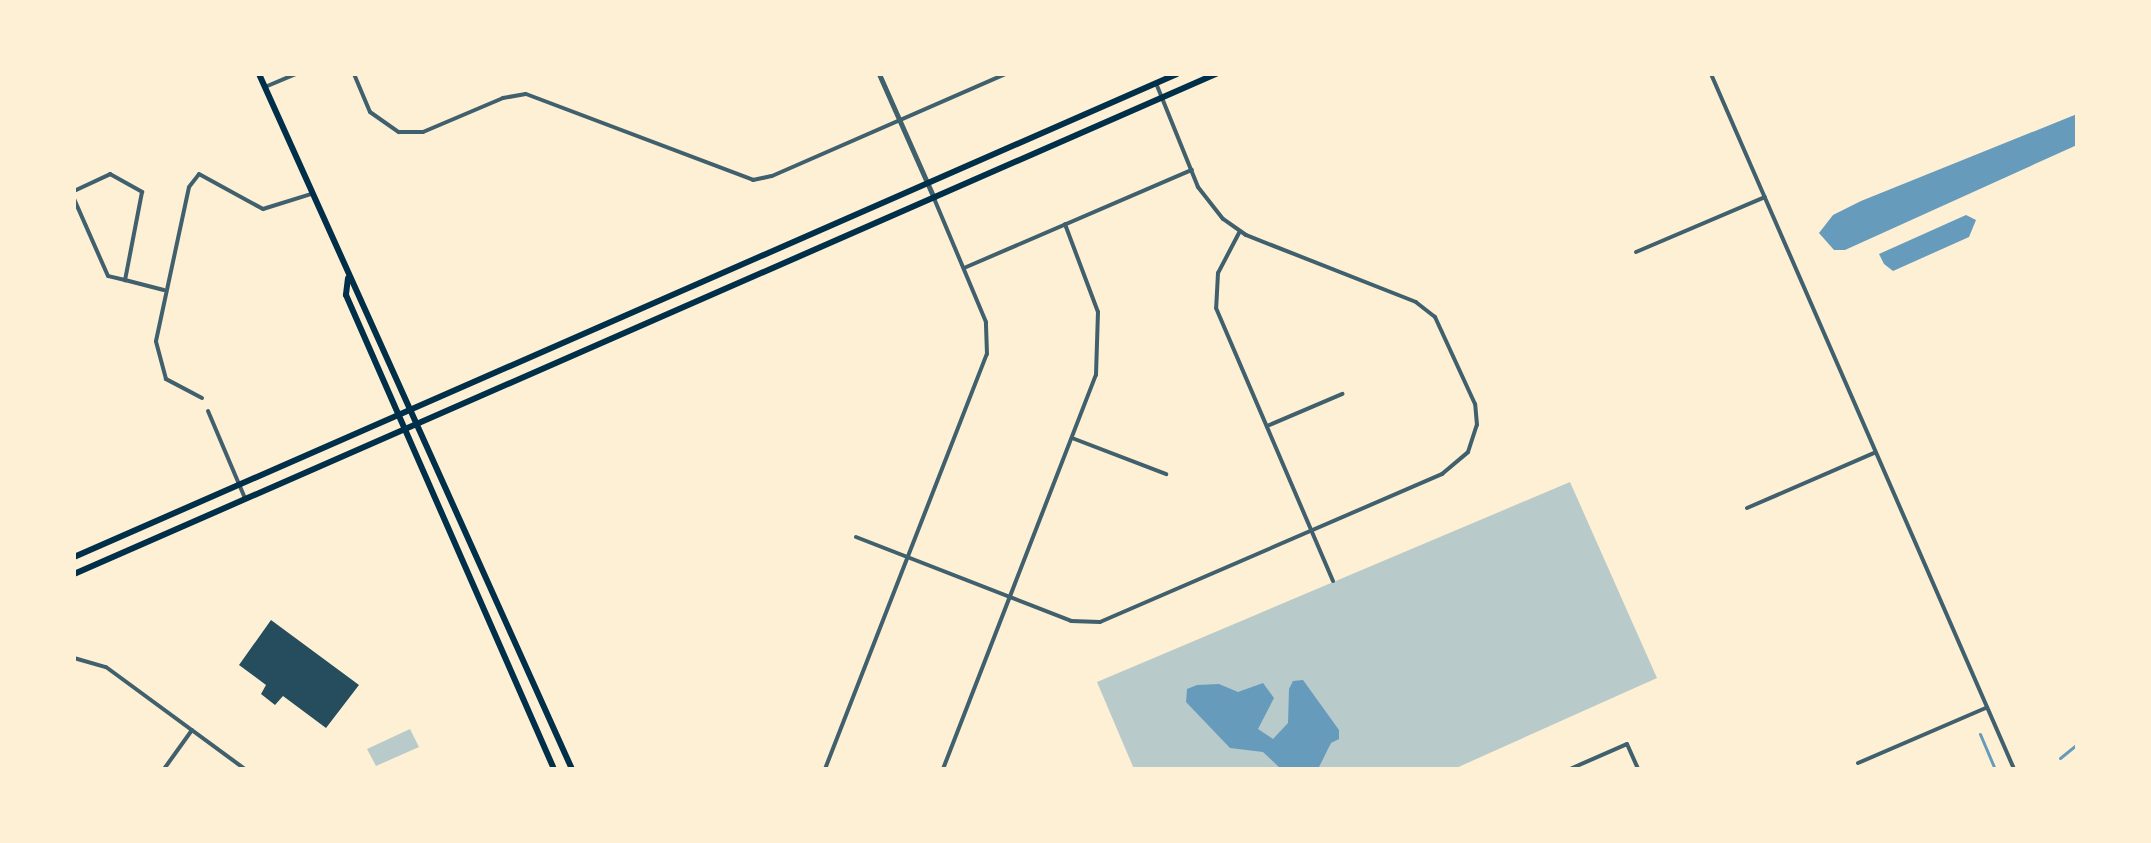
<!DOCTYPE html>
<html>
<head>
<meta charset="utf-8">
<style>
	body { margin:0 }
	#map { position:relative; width:2151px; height:843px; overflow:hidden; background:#fdf0d5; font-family:Inter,sans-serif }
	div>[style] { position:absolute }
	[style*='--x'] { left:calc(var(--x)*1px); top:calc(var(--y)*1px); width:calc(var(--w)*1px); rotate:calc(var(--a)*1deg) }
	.green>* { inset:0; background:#b9caca }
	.water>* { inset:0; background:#669bbc }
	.stream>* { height:3px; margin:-1.5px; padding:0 1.5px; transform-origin:1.5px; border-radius:1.5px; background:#669bbc }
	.building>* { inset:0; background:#264d5e }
	.minor>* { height:4px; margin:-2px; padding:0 2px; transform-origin:2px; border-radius:2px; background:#3f606c }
	.tertiary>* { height:5px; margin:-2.5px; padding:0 2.5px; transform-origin:2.5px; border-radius:2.5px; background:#3f606c }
	.secondary>* { height:6px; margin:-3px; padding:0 3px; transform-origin:3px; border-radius:3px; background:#003049 }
	.primary>* { height:6px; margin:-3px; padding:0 3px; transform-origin:3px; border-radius:3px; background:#003049 }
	span { translate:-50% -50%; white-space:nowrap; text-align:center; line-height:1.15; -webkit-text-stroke:8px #fdf0d5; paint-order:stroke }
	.frame { position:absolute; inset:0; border:76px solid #fdf0d5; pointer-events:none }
</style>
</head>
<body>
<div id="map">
	<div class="green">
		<i style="clip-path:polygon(1570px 482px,1657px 678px,1454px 769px,1134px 769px,1097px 682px)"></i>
		<i style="clip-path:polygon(410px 729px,419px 747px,376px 766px,367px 749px)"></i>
	</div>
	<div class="water">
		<i style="clip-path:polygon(2077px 114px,2077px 145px,1845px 250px,1834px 250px,1819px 233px,1833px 215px,1861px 201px)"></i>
		<i style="clip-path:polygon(1966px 215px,1976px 220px,1969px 237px,1893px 271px,1884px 264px,1879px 254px)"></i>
		<i style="clip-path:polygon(1303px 680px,1339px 730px,1339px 739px,1331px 743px,1318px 769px,1281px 769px,1263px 752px,1230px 748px,1186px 702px,1187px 689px,1197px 685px,1219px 684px,1238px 692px,1263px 683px,1274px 698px,1258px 729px,1273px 739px,1288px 723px,1289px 689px,1293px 681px)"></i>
	</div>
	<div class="stream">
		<i style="--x:1980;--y:734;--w:38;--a:67"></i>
		<i style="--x:2060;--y:758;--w:22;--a:-39"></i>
	</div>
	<div class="building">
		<i style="clip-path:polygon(271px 620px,359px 685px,326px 728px,283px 696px,275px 705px,261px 694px,266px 685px,239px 665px)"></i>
	</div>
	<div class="minor">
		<i style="--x:354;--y:74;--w:41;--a:67.2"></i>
		<i style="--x:370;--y:112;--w:35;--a:35"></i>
		<i style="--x:399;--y:132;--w:24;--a:0"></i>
		<i style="--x:423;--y:132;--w:87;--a:-23"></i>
		<i style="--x:503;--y:98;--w:23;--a:-10"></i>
		<i style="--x:526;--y:94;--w:243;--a:20.7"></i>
		<i style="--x:753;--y:180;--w:19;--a:-12"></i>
		<i style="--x:772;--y:176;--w:255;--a:-23.6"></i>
		<i style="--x:1711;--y:74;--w:758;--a:66.44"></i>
		<i style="--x:265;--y:87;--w:33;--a:-23"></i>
		<i style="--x:74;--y:191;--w:40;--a:-25"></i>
		<i style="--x:110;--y:174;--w:37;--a:29"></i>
		<i style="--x:142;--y:192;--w:90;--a:100.9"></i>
		<i style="--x:125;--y:280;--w:17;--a:-167"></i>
		<i style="--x:108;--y:276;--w:84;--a:-113.8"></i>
		<i style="--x:1240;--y:231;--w:47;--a:117.6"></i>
		<i style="--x:1218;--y:273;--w:35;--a:93"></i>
		<i style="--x:1216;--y:308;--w:297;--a:66.8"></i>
		<i style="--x:1636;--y:252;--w:140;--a:-23.1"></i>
		<i style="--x:964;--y:268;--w:248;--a:-23.3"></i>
		<i style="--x:125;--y:280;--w:40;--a:14.4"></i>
		<i style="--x:202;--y:398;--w:41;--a:-152.2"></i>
		<i style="--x:166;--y:379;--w:39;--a:-105"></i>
		<i style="--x:156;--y:341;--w:157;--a:-77.9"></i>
		<i style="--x:189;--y:187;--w:16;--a:-52"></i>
		<i style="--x:199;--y:174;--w:73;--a:28.7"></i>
		<i style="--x:263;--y:209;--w:50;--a:-17.4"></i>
		<i style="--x:208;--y:411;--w:95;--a:67"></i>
		<i style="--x:1267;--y:426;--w:82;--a:-23.1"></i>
		<i style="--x:1072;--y:438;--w:101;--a:21"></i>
		<i style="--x:1747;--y:508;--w:138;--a:-23.4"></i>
		<i style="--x:856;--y:537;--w:231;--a:21.3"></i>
		<i style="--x:1071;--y:621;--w:29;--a:2"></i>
		<i style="--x:1100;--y:622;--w:373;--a:-23.4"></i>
		<i style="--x:1442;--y:474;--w:34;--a:-40"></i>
		<i style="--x:1468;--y:452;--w:28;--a:-72"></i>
		<i style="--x:1477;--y:425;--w:21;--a:-95"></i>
		<i style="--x:1475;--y:404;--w:96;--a:-114.7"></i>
		<i style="--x:1435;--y:317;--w:24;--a:-142"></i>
		<i style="--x:1416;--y:302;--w:183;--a:-158.5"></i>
		<i style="--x:1246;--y:235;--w:28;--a:-145"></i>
		<i style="--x:1223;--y:219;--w:41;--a:-128"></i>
		<i style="--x:1198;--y:187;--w:112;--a:-112"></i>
		<i style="--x:74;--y:658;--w:33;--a:16"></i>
		<i style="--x:106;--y:667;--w:172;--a:36.3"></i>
		<i style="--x:1858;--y:763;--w:139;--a:-23.3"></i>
		<i style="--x:164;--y:769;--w:48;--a:-54.3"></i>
		<i style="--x:825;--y:769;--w:445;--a:-68.7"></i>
		<i style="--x:987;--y:354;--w:32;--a:-92"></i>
		<i style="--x:986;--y:322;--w:134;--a:-112.8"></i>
		<i style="--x:943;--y:769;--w:423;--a:-68.8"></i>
		<i style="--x:1096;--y:375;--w:63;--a:-88.2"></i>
		<i style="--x:1098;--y:312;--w:94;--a:-110.6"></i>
		<i style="--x:1570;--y:769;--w:62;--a:-23.7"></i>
		<i style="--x:1627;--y:744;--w:27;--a:66"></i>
	</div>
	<div class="tertiary">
		<i style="--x:879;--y:74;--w:136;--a:66.1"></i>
	</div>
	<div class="secondary">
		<i style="--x:259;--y:74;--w:762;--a:65.76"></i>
		<i style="--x:348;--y:278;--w:17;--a:97"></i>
		<i style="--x:346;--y:295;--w:518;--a:66.31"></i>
	</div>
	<div class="primary">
		<i style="--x:74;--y:557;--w:1204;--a:-23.65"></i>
		<i style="--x:74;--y:574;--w:1247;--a:-23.65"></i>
	</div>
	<div class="frame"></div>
</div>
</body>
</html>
